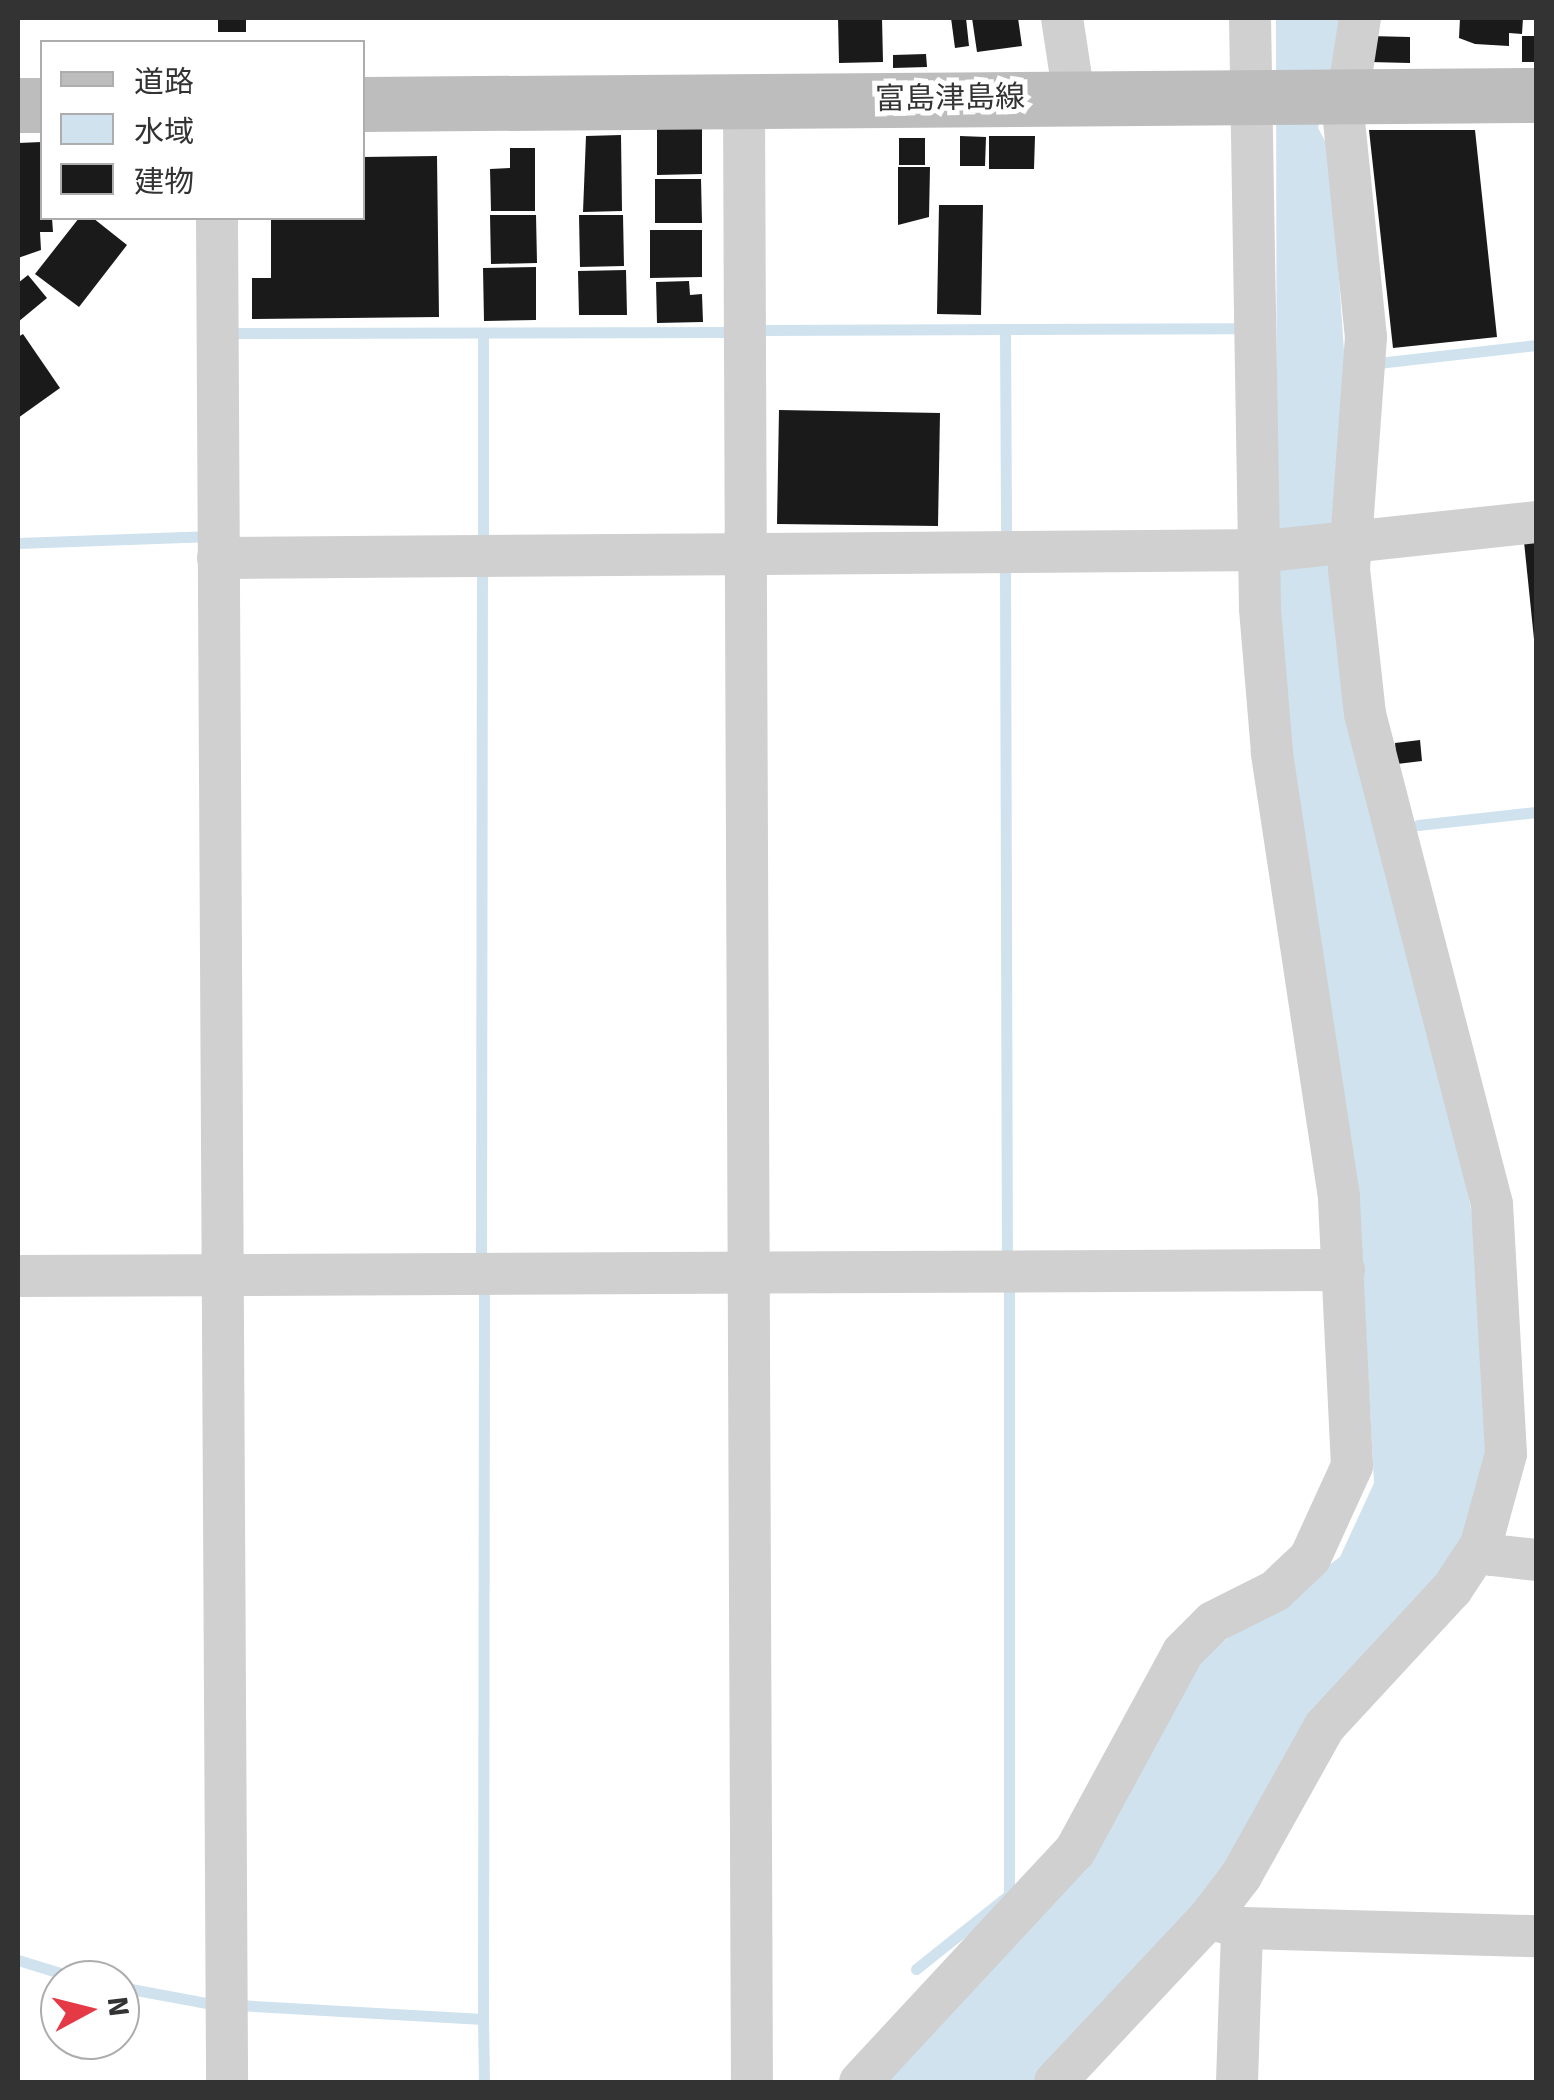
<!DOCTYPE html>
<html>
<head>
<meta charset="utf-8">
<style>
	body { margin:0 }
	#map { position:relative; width:1554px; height:2100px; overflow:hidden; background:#fff; font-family:Signika,"Noto Sans JP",sans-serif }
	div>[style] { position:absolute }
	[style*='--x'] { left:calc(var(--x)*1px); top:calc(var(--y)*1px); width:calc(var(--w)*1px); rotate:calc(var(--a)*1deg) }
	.water>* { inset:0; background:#cfe2ee }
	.stream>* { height:11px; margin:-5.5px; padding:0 5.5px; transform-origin:5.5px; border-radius:5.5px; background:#cfe2ee }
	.building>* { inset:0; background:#1a1a1a }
	.minor>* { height:42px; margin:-21px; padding:0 21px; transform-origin:21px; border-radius:21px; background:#d0d0d0 }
	.secondary>* { height:55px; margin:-27.5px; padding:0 27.5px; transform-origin:27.5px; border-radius:27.5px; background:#bdbdbd }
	span { translate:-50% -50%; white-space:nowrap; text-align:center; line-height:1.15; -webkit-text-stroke:10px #fff; paint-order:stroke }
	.street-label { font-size:30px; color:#333 }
	.frame { position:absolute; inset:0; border:20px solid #333; pointer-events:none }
	.legend { position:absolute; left:40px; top:40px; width:325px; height:180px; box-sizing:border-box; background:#fff; border:2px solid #adadad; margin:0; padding:12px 18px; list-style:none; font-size:30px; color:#333 }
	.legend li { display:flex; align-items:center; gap:20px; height:50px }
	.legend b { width:50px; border:2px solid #adadad }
	.north { position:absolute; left:40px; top:1960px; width:100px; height:100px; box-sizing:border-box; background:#fff; border:2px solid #adadad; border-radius:50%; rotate:83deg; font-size:28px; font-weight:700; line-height:40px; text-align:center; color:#333 }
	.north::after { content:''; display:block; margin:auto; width:35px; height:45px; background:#e63946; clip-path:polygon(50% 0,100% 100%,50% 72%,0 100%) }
</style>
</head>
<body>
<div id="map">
	<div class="water">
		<i style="clip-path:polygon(1276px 18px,1344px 18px,1318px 128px,1330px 150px,1346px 379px,1333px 517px,1474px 1224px,1489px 1461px,1475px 1513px,1439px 1589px,1235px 1863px,1034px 2082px,885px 2082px,1199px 1659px,1340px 1557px,1374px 1483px,1363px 1277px,1277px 663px)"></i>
	</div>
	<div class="stream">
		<i style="--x:1005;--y:329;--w:212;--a:89.7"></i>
		<i style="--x:754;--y:330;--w:485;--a:-0.2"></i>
		<i style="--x:227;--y:333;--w:505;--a:-0.11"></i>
		<i style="--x:483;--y:333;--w:212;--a:90"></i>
		<i style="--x:1378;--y:363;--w:159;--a:-6.5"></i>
		<i style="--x:18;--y:543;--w:187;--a:-2.1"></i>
		<i style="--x:1005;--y:564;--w:696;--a:89.84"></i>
		<i style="--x:1418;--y:825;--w:119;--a:-6.3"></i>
		<i style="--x:481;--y:1261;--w:697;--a:-89.92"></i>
		<i style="--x:18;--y:1960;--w:68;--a:17.1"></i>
		<i style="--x:916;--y:1969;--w:119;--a:-38.5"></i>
		<i style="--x:1009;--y:1895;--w:616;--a:-90"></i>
		<i style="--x:120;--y:1987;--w:94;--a:10.5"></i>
		<i style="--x:238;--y:2005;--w:245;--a:3.3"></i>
		<i style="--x:483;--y:2019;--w:63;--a:89.1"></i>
		<i style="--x:483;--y:2019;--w:734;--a:-89.92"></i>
	</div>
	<div class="building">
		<i style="clip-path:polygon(218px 18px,246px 18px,246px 32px,218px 32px)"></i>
		<i style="clip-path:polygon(838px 18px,882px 18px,883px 62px,839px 63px)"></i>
		<i style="clip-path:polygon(951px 18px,966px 18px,969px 46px,955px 48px)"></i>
		<i style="clip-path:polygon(972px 18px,1018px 18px,1022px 46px,977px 52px)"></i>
		<i style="clip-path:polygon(1460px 18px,1523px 18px,1522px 34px,1509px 33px,1509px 46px,1475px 44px,1459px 38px)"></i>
		<i style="clip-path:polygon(1369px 36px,1410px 37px,1410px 63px,1369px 62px)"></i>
		<i style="clip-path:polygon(1522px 36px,1536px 36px,1536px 62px,1522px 62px)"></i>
		<i style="clip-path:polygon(926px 54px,927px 67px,893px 68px,893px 55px)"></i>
		<i style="clip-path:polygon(657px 128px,702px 128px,702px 174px,657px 175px)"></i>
		<i style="clip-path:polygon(1369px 130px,1475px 130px,1497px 337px,1393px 348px)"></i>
		<i style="clip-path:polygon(621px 135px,622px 211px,583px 212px,586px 136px)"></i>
		<i style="clip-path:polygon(960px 136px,986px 137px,985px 166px,960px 166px)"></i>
		<i style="clip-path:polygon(989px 136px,1035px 136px,1034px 169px,989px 169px)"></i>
		<i style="clip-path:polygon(899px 138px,925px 138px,925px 165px,899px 165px)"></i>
		<i style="clip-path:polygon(42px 142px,42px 218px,52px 218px,53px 232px,40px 232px,41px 250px,18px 258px,18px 143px)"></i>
		<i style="clip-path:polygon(510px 148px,535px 148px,535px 211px,491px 211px,490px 169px,510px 168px)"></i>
		<i style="clip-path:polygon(437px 156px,439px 317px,252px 319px,252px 278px,271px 278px,271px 218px,362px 218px,362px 157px)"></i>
		<i style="clip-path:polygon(898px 167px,930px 167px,929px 217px,898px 225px)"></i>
		<i style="clip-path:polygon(655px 179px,701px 179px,702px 223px,655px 223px)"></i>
		<i style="clip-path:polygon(939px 205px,983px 205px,981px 315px,937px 314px)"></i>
		<i style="clip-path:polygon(490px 215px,536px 215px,537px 263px,491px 264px)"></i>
		<i style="clip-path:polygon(579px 215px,623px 215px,624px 266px,580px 267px)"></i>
		<i style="clip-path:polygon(79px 218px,93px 218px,127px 245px,79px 307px,35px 274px)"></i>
		<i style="clip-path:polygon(650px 230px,702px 230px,702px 277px,650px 278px)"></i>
		<i style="clip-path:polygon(536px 267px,536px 320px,484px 321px,483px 268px)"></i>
		<i style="clip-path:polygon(626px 270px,627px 315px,579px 315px,578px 271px)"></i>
		<i style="clip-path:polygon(28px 275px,47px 298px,18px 322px,18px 283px)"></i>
		<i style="clip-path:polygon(689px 281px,690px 295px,702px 294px,703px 322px,657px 323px,656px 282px)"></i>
		<i style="clip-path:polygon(23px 334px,60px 388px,18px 418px,18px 337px)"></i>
		<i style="clip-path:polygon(779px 410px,940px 413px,938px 526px,777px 524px)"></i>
		<i style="clip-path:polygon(1536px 531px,1536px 639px,1534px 639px,1523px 532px)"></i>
		<i style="clip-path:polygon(1420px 740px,1422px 761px,1397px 764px,1395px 743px)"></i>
	</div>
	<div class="minor">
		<i style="--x:1062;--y:18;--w:79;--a:81.3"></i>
		<i style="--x:1360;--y:18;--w:104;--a:98.8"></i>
		<i style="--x:1344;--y:121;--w:217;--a:84.2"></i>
		<i style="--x:1366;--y:337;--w:233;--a:94.2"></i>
		<i style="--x:1349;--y:569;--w:146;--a:83.7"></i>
		<i style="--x:1365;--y:714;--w:506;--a:75.47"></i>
		<i style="--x:1492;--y:1204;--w:250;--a:86.8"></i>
		<i style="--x:1506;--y:1454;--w:94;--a:105.4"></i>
		<i style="--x:744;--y:102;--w:1980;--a:89.77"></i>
		<i style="--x:217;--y:218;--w:1864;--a:89.69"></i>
		<i style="--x:218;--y:558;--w:1057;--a:-0.43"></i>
		<i style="--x:1275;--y:550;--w:262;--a:-6.1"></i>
		<i style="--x:18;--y:1276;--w:1326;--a:-0.26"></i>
		<i style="--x:1242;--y:1928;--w:34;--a:-163"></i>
		<i style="--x:1209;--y:1918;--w:53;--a:-52.7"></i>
		<i style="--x:1241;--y:1876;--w:172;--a:-60.8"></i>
		<i style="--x:1325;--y:1726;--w:187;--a:-47.2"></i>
		<i style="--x:1452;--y:1589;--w:53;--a:-56.6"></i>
		<i style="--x:1481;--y:1545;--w:15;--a:42"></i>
		<i style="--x:1492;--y:1555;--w:44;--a:6.5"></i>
		<i style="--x:860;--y:2082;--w:316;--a:-47.1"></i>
		<i style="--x:1075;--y:1851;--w:226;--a:-61.5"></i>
		<i style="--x:1183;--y:1652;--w:42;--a:-45"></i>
		<i style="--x:1213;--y:1622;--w:69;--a:-26.6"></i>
		<i style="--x:1275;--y:1591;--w:48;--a:-43.3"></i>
		<i style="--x:1310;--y:1558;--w:101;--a:-65.5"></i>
		<i style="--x:1352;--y:1466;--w:269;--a:-92.8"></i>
		<i style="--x:1339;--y:1197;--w:450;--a:-98.6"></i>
		<i style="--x:1272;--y:752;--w:144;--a:-94.8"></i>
		<i style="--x:1260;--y:608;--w:590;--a:-90.97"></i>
		<i style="--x:1055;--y:2082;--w:225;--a:-46.8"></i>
		<i style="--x:1237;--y:2082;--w:154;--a:-88.1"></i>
		<i style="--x:1242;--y:1928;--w:294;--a:1.6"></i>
	</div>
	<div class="secondary">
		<i style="--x:362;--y:104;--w:1174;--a:-0.44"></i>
		<i style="--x:18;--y:105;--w:24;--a:0"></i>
	</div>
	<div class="street-label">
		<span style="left:950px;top:99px;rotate:-1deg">富島津島線</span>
	</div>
	<div class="frame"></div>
	<ul class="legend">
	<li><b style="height:12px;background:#bdbdbd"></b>道路</li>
	<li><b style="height:28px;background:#cfe2ee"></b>水域</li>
	<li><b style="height:28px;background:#1a1a1a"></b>建物</li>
	</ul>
	<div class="north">N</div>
</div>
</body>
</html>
